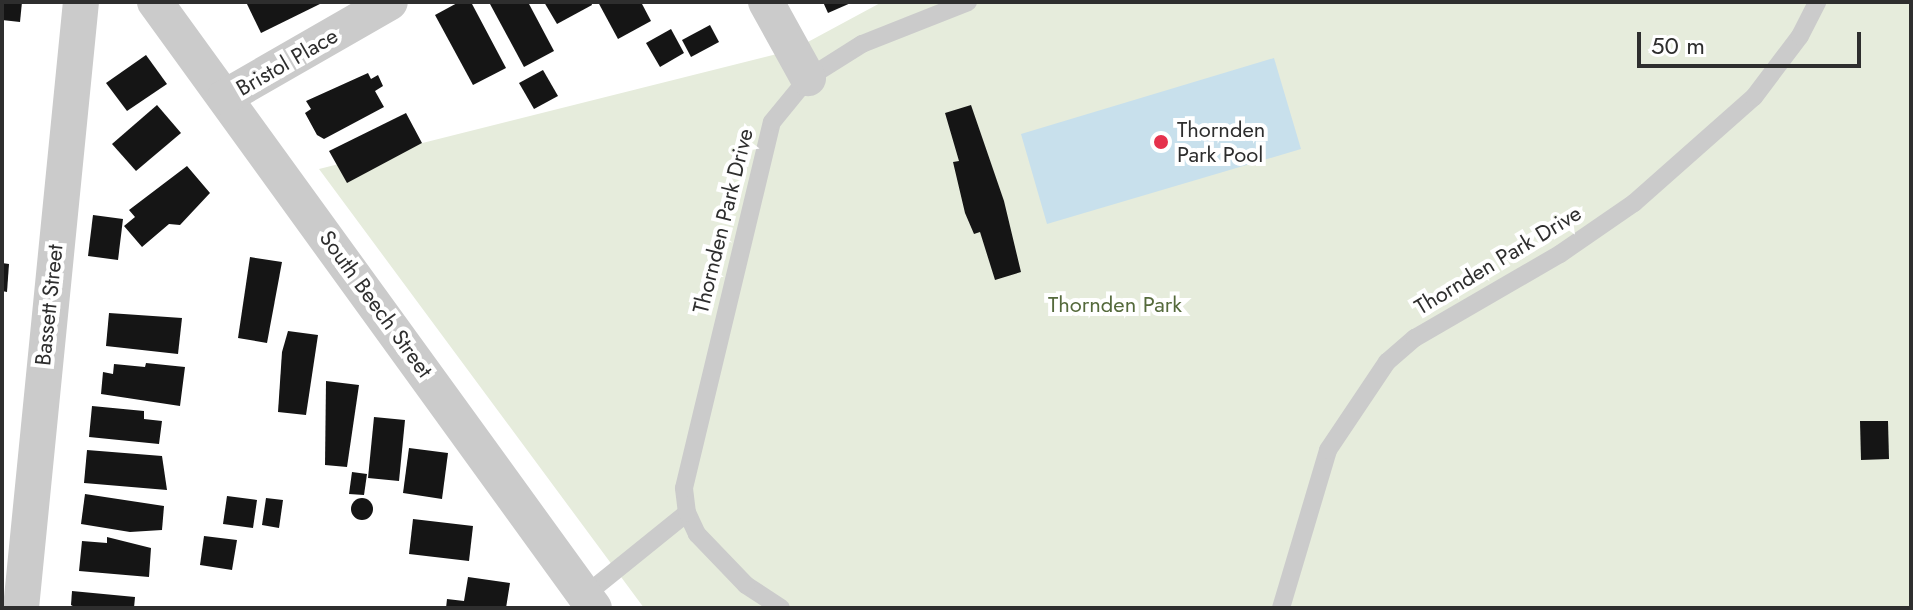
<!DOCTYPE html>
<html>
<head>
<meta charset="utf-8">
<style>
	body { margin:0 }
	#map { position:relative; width:1913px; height:610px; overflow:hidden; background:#fff; font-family:Jost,sans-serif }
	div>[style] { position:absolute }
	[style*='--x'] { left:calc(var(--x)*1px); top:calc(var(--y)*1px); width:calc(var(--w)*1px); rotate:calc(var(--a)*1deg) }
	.green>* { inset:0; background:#e6ecdc }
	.water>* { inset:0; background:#c8e0ec }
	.building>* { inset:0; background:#151515 }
	.round { border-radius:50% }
	.lane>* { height:18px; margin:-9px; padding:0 9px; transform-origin:9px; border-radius:9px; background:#cbcbcb }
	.street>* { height:36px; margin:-18px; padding:0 18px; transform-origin:18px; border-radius:18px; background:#cbcbcb }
	.dots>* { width:22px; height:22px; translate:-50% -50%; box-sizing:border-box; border:4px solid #fff; border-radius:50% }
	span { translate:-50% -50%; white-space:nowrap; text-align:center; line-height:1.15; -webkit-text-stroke:8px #fff; paint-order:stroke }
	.street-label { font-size:22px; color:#2e2e2e }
	.poi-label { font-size:22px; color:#2e2e2e }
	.left { translate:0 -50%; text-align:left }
	.park-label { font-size:22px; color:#556a3c }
	.frame { position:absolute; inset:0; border:4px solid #2e2e2e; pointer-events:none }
	.scale { position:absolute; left:1637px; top:32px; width:224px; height:36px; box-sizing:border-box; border:4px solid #2e2e2e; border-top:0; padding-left:10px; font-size:24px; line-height:28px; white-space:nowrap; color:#2e2e2e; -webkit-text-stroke:6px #fff; paint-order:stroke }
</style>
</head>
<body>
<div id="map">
	<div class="green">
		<i style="clip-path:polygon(882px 2px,1911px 2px,1911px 608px,644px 608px,319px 169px,793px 50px)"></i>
	</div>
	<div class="water">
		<i style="clip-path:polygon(1274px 58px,1301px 149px,1047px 224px,1021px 134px)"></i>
	</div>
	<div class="building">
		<i style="clip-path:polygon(2px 2px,22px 2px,20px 22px,2px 20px)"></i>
		<i style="clip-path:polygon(246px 2px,324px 2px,261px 33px)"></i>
		<i style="clip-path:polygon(459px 2px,471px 2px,506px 68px,473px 85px,435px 15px)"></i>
		<i style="clip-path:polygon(495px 2px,528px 2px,554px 51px,524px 67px,490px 4px)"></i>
		<i style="clip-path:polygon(544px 2px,591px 2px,592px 5px,557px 24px)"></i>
		<i style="clip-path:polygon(598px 2px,641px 2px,651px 21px,618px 39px)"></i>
		<i style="clip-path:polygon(823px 2px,853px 2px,828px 13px)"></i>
		<i style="clip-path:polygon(710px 25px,719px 42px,691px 57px,682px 40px)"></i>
		<i style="clip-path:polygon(671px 29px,684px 53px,660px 67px,646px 43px)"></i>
		<i style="clip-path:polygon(146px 55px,167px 84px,127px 111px,106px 83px)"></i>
		<i style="clip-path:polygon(543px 70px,558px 96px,534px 109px,519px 83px)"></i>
		<i style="clip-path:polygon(368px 73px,371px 79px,378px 75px,383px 86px,375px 91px,384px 107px,324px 139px,317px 135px,305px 113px,311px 109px,306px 101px)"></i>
		<i style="clip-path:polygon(157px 105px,181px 133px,136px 171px,112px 144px)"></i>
		<i style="clip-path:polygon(971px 105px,1004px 201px,1021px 272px,995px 280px,980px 232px,974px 234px,965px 213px,953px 162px,959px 161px,945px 113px)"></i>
		<i style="clip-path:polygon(406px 113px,422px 143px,347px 183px,329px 151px)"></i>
		<i style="clip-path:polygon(187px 166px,210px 193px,180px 225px,169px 224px,142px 247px,124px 226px,135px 217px,129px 210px)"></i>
		<i style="clip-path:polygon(93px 215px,123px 219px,118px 260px,88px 256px)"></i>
		<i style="clip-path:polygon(250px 257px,282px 262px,267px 343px,238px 338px)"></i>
		<i style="clip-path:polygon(2px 263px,9px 264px,7px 292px,2px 291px)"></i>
		<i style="clip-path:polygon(109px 313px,182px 318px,178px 354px,106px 346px)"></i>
		<i style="clip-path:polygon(288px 331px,318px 335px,306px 415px,278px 412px,282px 352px)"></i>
		<i style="clip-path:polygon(146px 363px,185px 367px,180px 406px,101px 394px,103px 372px,113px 374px,114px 364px,145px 367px)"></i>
		<i style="clip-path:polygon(326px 381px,359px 385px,347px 467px,325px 465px)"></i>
		<i style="clip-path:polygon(92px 406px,144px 411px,144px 419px,162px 421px,159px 444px,89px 437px)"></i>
		<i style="clip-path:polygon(374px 417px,405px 420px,399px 481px,368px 478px)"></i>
		<i style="clip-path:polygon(1860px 421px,1888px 421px,1889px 459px,1861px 460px)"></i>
		<i style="clip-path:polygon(409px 448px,448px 453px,442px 499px,403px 493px)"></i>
		<i style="clip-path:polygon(87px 450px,162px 456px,167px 490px,84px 483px)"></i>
		<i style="clip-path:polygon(352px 472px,367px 474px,364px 495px,349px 494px)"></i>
		<i style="clip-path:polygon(85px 494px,164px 506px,162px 530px,130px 532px,81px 524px)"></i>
		<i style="clip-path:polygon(227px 496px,257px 500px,253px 528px,223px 524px)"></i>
		<i class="round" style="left:351px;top:498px;width:22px;height:22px"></i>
		<i style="clip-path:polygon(266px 498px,283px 500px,279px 528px,262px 525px)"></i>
		<i style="clip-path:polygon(413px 519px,473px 526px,469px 561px,409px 554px)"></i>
		<i style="clip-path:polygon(204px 536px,237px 540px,232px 570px,200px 565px)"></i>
		<i style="clip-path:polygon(107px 537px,151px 548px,149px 577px,79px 571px,82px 541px,107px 543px)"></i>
		<i style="clip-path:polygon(468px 577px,510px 583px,506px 608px,446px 608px,447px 599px,464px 601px)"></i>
		<i style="clip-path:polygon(72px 591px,135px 597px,134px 608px,76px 608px,71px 605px)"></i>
	</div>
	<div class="lane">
		<i style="--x:584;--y:596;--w:132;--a:-38.9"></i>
		<i style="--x:781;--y:608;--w:42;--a:-146.7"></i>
		<i style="--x:746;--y:585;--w:71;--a:-133.9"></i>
		<i style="--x:697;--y:534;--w:23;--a:-115"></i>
		<i style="--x:687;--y:513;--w:25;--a:-97"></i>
		<i style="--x:684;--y:488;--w:376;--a:-76.5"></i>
		<i style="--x:772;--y:122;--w:57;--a:-50.7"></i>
		<i style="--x:808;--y:78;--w:64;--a:-32.2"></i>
		<i style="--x:862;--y:44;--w:114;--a:-21.6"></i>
		<i style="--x:1281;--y:608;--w:165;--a:-73.4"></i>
		<i style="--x:1328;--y:450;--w:106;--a:-56.2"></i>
		<i style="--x:1387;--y:362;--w:37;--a:-41"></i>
		<i style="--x:1415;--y:338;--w:168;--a:-30.1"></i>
		<i style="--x:1560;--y:254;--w:90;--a:-34.6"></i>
		<i style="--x:1634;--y:203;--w:160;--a:-41.5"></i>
		<i style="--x:1754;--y:97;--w:76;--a:-53"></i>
		<i style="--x:1800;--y:36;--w:38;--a:-63"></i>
	</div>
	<div class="street">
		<i style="--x:155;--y:2;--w:748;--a:54.08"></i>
		<i style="--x:766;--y:2;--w:87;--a:61.1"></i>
		<i style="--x:225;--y:97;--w:190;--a:-29.9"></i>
		<i style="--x:21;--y:608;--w:609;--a:-84.35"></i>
	</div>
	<div class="dots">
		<i style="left:1161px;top:142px;background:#e5314c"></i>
	</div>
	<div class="street-label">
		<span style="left:287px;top:62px;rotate:-30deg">Bristol Place</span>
		<span style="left:723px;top:221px;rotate:-76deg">Thornden Park Drive</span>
		<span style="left:1498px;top:260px;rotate:-31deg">Thornden Park Drive</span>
		<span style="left:376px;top:304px;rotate:54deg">South Beech Street</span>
		<span style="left:49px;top:305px;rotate:-84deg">Bassett Street</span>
	</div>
	<div class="poi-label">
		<span class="left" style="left:1177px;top:142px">Thornden<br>Park Pool</span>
	</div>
	<div class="park-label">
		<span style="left:1115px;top:305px">Thornden Park</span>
	</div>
	<div class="frame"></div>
	<div class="scale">50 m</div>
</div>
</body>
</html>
